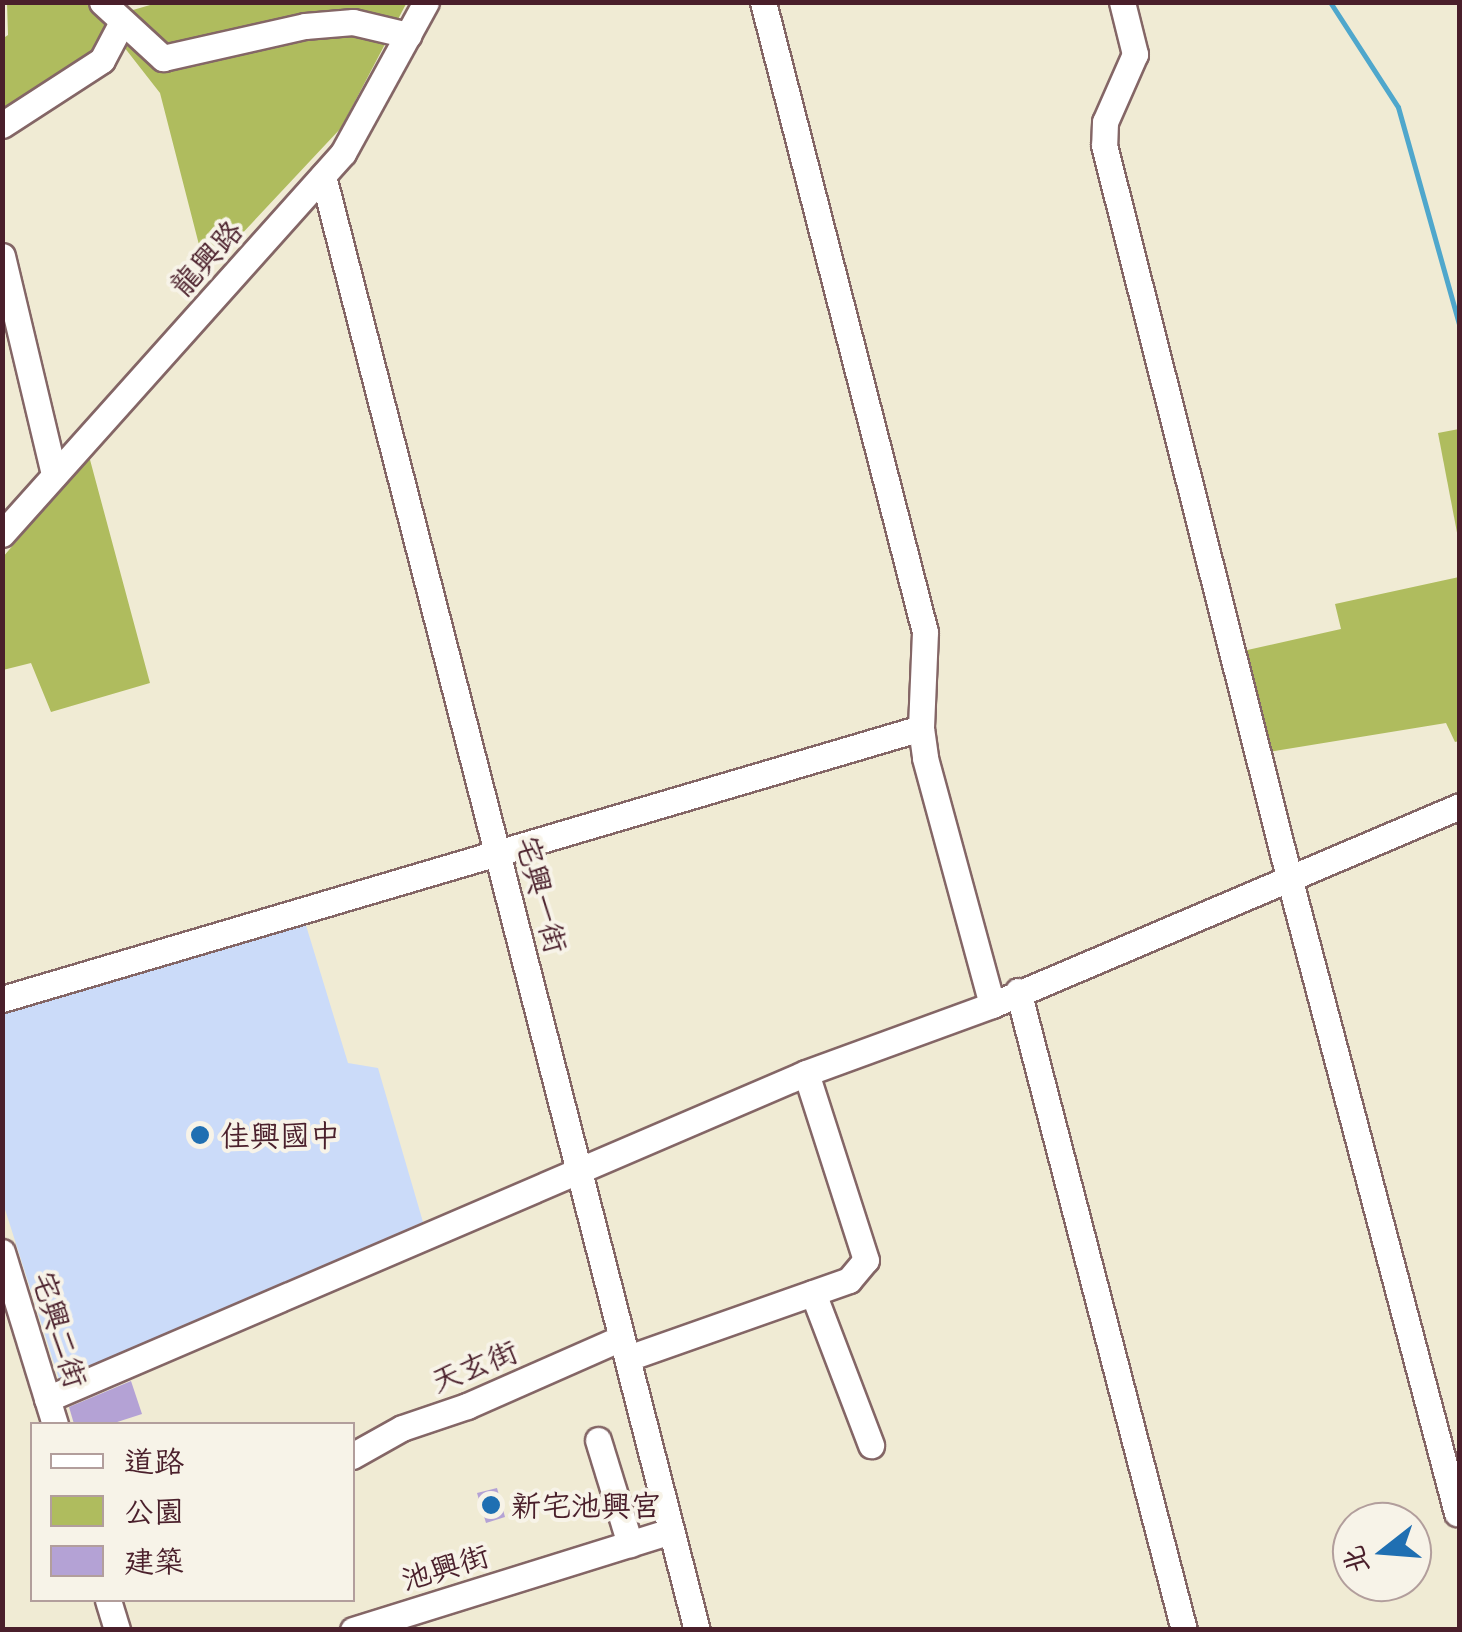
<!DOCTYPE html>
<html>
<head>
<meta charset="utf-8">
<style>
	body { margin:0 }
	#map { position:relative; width:1462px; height:1632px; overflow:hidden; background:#f0ebd4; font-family:Delius,"LXGW WenKai TC",sans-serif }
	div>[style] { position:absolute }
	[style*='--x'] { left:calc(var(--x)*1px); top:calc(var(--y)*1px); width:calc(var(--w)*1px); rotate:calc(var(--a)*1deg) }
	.built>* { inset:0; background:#cbdbf9 }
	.green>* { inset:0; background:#afbc5e }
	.stream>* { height:5px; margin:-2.5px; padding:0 2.5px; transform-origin:2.5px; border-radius:2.5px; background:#4fa7cc }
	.building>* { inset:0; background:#b4a2d5 }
	.roads { filter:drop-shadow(2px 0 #846666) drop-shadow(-2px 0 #846666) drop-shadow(0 2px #846666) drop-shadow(0 -2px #846666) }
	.minor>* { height:25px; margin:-12.5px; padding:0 12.5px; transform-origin:12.5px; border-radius:12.5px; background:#fff }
	.dots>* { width:28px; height:28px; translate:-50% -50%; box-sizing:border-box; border:5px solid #f7f3e8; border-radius:50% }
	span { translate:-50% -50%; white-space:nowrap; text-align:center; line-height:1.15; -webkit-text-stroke:8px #f7f3e8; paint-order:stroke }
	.street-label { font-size:30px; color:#4a1f2b }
	.poi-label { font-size:30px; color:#4a1f2b }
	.left { translate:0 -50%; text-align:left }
	.frame { position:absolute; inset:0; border:5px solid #4a1f2b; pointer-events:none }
	.legend { position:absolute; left:30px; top:1422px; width:325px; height:180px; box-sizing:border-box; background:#f7f3e8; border:2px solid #b29e9c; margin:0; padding:12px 18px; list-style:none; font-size:30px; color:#4a1f2b }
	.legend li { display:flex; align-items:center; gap:20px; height:50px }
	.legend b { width:50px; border:2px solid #b29e9c }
	.north { position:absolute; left:1332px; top:1502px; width:100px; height:100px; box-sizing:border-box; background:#f7f3e8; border:2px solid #b29e9c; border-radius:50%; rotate:253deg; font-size:28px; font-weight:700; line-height:40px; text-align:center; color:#4a1f2b }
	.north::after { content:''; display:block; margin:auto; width:35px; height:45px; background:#1f6fb2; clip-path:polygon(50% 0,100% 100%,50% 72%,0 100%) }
</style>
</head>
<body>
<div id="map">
	<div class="built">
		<i style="clip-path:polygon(305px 922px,348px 1063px,378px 1068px,423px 1222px,60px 1382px,3px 1203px,2px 1011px)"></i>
	</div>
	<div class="green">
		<i style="clip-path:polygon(7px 3px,86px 3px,109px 30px,126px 12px,157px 3px,406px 4px,341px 128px,206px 272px,160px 93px,117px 38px,26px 126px,3px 131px,2px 39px,8px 35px)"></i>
		<i style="clip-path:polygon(1459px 429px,1460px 429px,1459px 543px,1438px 433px)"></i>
		<i style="clip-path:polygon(89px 456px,150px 683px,51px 712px,31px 663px,3px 670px,3px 557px)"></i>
		<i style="clip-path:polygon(1459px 577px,1459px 741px,1455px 742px,1446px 723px,1262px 753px,1234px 653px,1341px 629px,1335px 604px)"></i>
	</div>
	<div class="stream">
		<i style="--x:1330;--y:2;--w:125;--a:57.1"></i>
		<i style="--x:1398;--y:107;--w:229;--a:74.3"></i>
	</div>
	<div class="building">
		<i style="clip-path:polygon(131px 1381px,142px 1414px,111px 1424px,74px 1424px,69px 1407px)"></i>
		<i style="clip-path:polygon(497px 1488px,505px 1517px,486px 1523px,477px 1493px)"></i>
	</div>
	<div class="roads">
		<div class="minor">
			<i style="--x:102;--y:2;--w:83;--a:42.6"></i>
			<i style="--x:163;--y:58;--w:146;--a:-12.7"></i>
			<i style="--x:305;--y:26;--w:48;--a:-4.8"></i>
			<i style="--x:353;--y:22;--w:57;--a:13.3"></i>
			<i style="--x:763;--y:2;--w:650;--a:75.58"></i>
			<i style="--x:925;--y:632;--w:96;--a:92.4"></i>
			<i style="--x:921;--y:728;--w:30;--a:82"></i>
			<i style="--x:925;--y:758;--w:256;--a:74.8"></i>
			<i style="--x:1122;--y:2;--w:54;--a:76"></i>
			<i style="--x:1135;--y:54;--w:74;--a:113.8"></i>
			<i style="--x:1105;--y:122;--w:23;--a:92"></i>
			<i style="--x:1104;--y:145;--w:759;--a:75.82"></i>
			<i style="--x:1290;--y:881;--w:654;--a:75.2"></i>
			<i style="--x:2;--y:125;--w:119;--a:-33"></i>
			<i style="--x:102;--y:60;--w:41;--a:-62.2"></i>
			<i style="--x:323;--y:176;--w:1501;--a:75.58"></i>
			<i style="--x:2;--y:256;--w:225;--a:76.6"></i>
			<i style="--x:2;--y:534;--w:511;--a:-48.17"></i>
			<i style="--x:343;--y:153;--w:172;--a:-61.2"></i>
			<i style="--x:1018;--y:991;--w:660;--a:75.44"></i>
			<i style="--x:2;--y:999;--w:958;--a:-16.43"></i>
			<i style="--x:2;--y:1252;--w:180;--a:72.9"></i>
			<i style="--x:813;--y:1293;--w:163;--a:69.1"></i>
			<i style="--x:628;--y:1358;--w:234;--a:-19.4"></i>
			<i style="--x:849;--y:1280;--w:26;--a:-50"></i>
			<i style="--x:866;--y:1260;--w:196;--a:-107.8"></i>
			<i style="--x:47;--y:1399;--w:826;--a:-23.24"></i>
			<i style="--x:806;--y:1073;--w:198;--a:-20.1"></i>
			<i style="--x:992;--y:1005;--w:509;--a:-23.04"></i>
			<i style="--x:598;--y:1440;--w:109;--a:72.9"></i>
			<i style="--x:352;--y:1456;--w:57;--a:-29.2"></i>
			<i style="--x:402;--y:1428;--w:69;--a:-18.7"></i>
			<i style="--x:467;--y:1406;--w:168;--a:-23.8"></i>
			<i style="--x:108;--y:1600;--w:31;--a:73"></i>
			<i style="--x:353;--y:1630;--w:333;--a:-17.3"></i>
		</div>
	</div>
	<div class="dots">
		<i style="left:200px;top:1135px;background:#1f6fb2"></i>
		<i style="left:491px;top:1505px;background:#1f6fb2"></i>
	</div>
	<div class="street-label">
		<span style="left:206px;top:258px;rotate:-48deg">龍興路</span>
		<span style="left:542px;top:894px;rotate:75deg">宅興一街</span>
		<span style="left:60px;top:1329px;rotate:73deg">宅興二街</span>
		<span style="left:474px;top:1366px;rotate:-22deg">天玄街</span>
		<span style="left:445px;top:1567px;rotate:-17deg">池興街</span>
	</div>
	<div class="poi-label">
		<span class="left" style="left:220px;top:1135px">佳興國中</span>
		<span class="left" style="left:511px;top:1505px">新宅池興宮</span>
	</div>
	<div class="frame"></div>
	<ul class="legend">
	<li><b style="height:12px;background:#fff"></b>道路</li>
	<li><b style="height:28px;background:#afbc5e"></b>公園</li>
	<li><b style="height:28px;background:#b4a2d5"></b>建築</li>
	</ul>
	<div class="north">北</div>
</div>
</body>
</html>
